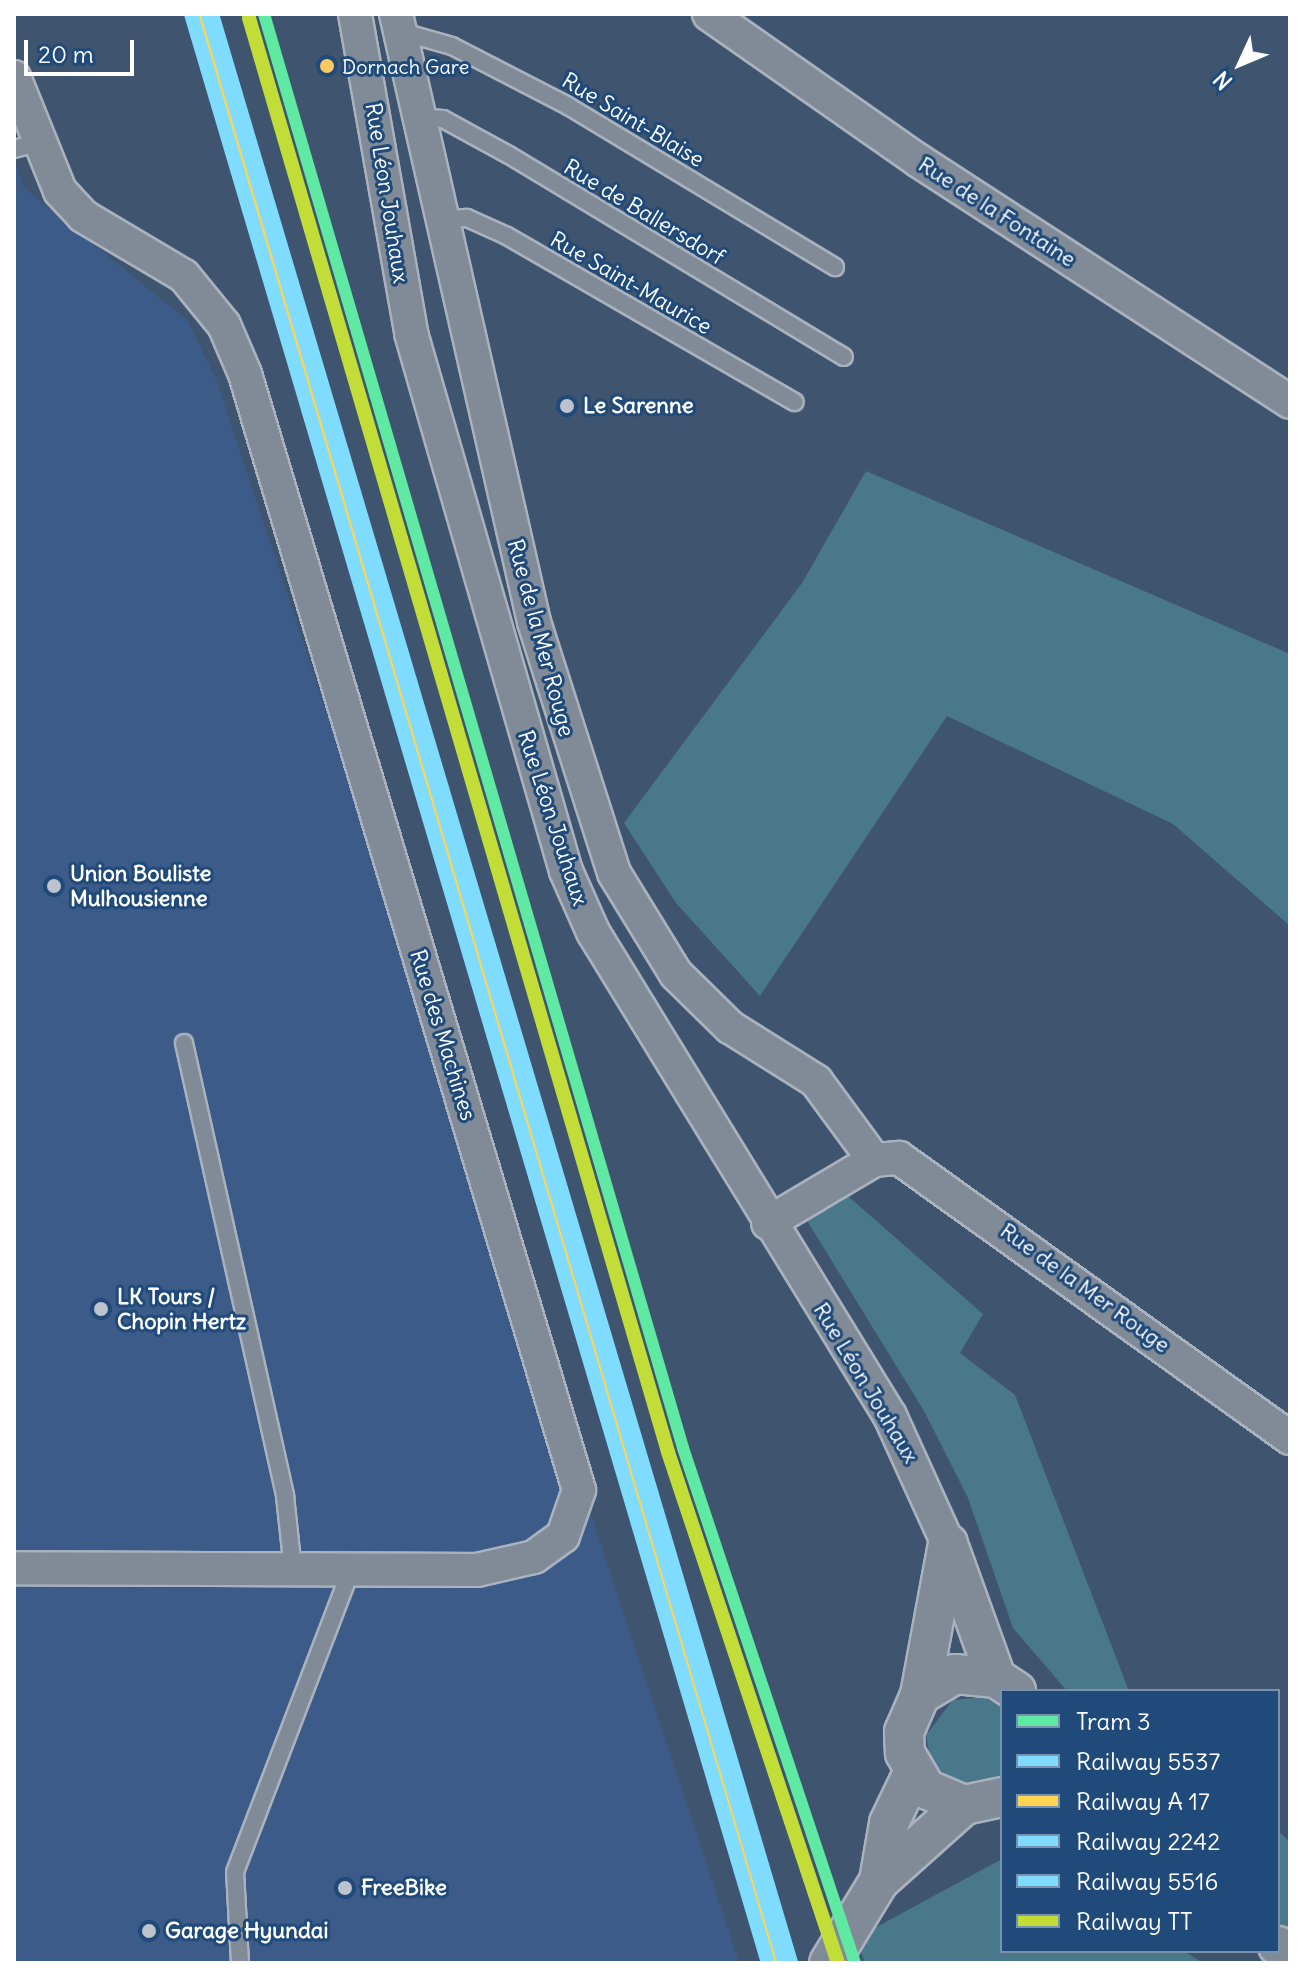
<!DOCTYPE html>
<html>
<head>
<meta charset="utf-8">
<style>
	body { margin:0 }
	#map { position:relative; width:1304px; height:1977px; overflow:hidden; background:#3f546e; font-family:Delius,sans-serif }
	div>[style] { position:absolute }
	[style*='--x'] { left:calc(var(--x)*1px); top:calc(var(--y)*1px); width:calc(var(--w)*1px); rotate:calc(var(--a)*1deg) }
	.built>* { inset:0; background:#3c5b88 }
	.green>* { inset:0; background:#487889 }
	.roads { filter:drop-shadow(2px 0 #a9b2be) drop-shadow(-2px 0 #a9b2be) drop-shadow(0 2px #a9b2be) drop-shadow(0 -2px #a9b2be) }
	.service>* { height:16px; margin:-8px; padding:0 8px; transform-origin:8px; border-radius:8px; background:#818b97 }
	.minor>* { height:32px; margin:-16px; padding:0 16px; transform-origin:16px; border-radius:16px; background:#818b97 }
	.tertiary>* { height:38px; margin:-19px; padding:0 19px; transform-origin:19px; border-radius:19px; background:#818b97 }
	.rail-1>* { height:14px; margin:-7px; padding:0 7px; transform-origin:7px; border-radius:7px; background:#80dcff }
	.rail-2>* { height:14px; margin:-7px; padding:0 7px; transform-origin:7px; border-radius:7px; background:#fed452 }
	.rail-3>* { height:14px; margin:-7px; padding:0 7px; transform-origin:7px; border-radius:7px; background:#80dcff }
	.rail-4>* { height:14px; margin:-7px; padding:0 7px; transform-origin:7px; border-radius:7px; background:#80dcff }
	.rail-5>* { height:14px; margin:-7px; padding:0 7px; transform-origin:7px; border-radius:7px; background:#c2dd38 }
	.tram-1>* { height:12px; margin:-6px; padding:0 6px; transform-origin:6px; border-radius:6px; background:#60e9a3 }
	.dots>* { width:22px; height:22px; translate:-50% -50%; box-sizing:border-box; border:4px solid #1f4a7a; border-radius:50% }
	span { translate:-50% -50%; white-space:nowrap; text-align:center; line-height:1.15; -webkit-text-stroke:6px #1f4a7a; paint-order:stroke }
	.bus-label { font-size:20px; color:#fff }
	.left { translate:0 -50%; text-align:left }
	.street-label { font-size:22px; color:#fff }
	.poi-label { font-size:22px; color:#fff; font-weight:700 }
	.frame { position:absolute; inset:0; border:16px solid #fff; pointer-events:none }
	.legend { position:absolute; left:1000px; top:1689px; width:280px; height:264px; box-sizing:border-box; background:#1f4a7a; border:2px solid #7992af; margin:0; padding:10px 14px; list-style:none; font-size:24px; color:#fff }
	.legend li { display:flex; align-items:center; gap:16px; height:40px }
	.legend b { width:40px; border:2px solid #7992af }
	.north { position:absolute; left:1200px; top:24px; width:80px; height:80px; -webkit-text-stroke:6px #1f4a7a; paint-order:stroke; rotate:226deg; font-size:22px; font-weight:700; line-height:32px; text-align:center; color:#fff }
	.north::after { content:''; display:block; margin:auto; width:28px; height:36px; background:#fff; clip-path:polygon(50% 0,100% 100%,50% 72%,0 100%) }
	.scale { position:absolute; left:24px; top:40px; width:110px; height:36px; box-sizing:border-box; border:4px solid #fff; border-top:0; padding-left:10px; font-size:24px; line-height:28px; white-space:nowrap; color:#fff; -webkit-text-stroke:6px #1f4a7a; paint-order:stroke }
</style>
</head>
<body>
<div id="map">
	<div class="built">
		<i style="clip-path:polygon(14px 157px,23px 187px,188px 321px,217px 381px,739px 1963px,14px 1963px)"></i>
	</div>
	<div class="green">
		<i style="clip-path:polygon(866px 471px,1290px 654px,1290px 926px,1173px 824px,947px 716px,760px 996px,676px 903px,624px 823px,802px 583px)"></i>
		<i style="clip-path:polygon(834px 1184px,983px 1314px,960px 1353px,1015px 1395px,1129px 1691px,1067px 1691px,1013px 1628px,968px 1498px,924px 1411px,798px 1206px)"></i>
		<i style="clip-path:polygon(983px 1697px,1002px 1707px,1002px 1779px,967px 1790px,931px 1764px,926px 1735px,953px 1700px)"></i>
		<i style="clip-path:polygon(1278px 1831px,1290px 1842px,1290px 1952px,1278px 1946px)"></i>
		<i style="clip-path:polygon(1002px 1859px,1002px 1951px,1184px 1951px,1203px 1963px,865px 1963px,856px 1938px)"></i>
	</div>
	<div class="roads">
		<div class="service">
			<i style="--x:399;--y:31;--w:55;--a:15.8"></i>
			<i style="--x:452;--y:46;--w:131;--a:27.3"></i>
			<i style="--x:568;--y:106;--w:312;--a:31.1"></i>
			<i style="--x:416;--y:117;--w:27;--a:4"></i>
			<i style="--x:443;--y:119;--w:75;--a:28.6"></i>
			<i style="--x:509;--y:155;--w:391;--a:31.1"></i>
			<i style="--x:14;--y:149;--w:23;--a:-15"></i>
			<i style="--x:442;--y:220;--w:25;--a:-5"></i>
			<i style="--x:467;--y:218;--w:44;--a:24.2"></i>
			<i style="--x:507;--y:236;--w:332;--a:30"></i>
			<i style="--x:184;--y:1043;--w:464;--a:77.4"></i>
			<i style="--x:285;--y:1496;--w:74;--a:83.8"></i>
			<i style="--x:240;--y:1963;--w:91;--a:-93.1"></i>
			<i style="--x:235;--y:1872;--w:321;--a:-69"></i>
		</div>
		<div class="minor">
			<i style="--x:355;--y:14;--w:324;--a:80"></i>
			<i style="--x:411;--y:333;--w:560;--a:73.93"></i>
			<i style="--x:566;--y:871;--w:67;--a:66.1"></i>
			<i style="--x:593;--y:932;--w:568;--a:58.47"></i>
			<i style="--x:890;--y:1416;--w:141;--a:65.6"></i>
			<i style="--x:396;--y:14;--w:623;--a:77.21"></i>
			<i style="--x:534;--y:622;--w:263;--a:72.3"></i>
			<i style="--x:614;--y:873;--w:119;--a:58.5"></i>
			<i style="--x:676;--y:974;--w:76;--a:44.5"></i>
			<i style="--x:730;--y:1027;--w:102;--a:32.1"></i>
			<i style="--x:816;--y:1081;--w:98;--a:53.7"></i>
			<i style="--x:709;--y:14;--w:256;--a:35"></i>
			<i style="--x:919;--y:161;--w:442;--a:33"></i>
			<i style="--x:14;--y:77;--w:123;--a:68"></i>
			<i style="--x:60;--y:191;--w:34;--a:47"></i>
			<i style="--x:83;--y:216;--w:117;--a:30.7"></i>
			<i style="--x:184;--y:276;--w:63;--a:50.8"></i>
			<i style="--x:224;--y:325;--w:53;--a:66.8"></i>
			<i style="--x:245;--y:374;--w:1165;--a:73.34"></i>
			<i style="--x:579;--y:1490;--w:49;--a:109.2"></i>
			<i style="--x:563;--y:1536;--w:36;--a:144"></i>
			<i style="--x:534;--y:1557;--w:58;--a:167.2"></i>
			<i style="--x:477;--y:1570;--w:463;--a:-179.8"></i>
			<i style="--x:768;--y:1223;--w:123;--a:-30.7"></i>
			<i style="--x:874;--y:1160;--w:25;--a:-5"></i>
			<i style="--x:899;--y:1158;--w:481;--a:35.6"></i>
		</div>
		<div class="tertiary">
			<i style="--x:950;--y:1550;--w:136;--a:70.2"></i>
			<i style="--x:920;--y:1695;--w:154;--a:-79.5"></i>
			<i style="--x:1002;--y:1797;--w:39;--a:168"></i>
			<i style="--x:964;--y:1805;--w:41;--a:-157.2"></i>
			<i style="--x:926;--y:1789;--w:42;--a:-120.3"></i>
			<i style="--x:905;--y:1753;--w:21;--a:-93"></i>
			<i style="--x:904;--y:1732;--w:40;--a:-66.6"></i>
			<i style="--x:920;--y:1695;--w:41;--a:-31"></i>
			<i style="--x:955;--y:1674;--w:41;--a:5.6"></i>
			<i style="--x:996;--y:1678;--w:24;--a:33"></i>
			<i style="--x:879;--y:1881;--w:59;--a:-80.2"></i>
			<i style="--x:889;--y:1823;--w:55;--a:-64.4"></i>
			<i style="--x:1278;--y:1946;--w:13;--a:27"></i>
			<i style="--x:829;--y:1963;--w:96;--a:-58.6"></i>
			<i style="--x:879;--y:1881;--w:114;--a:-41.8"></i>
		</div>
	</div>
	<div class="rail-1">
		<i style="--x:212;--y:14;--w:2033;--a:73.45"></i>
	</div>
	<div class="rail-2">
		<i style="--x:197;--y:19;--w:2028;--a:73.47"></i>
	</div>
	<div class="rail-3">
		<i style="--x:191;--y:14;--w:2033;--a:73.51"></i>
	</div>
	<div class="rail-4">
		<i style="--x:208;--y:14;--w:2027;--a:73.52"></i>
	</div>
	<div class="rail-5">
		<i style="--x:249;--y:18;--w:1494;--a:73.71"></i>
		<i style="--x:668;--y:1452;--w:539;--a:71.6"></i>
	</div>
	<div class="tram-1">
		<i style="--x:264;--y:14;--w:1494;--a:73.71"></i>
		<i style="--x:683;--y:1448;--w:543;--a:71.53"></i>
	</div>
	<div class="dots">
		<i style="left:327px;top:66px;background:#fdc960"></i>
		<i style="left:567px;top:406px;background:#bcc3cc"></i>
		<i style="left:54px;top:886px;background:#bcc3cc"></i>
		<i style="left:101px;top:1309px;background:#bcc3cc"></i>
		<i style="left:345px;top:1888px;background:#bcc3cc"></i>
		<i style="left:149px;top:1931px;background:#bcc3cc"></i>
	</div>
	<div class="bus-label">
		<span class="left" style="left:342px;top:66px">Dornach Gare</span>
	</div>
	<div class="street-label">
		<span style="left:633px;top:120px;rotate:31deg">Rue Saint-Blaise</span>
		<span style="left:387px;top:193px;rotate:81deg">Rue Léon Jouhaux</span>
		<span style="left:644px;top:212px;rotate:31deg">Rue de Ballersdorf</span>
		<span style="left:997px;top:212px;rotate:33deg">Rue de la Fontaine</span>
		<span style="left:631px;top:283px;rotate:30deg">Rue Saint-Maurice</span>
		<span style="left:541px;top:638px;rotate:75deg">Rue de la Mer Rouge</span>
		<span style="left:553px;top:818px;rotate:72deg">Rue Léon Jouhaux</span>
		<span style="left:443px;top:1035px;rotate:73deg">Rue des Machines</span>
		<span style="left:1085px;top:1288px;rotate:36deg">Rue de la Mer Rouge</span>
		<span style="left:866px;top:1383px;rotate:59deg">Rue Léon Jouhaux</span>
	</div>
	<div class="poi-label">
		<span class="left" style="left:583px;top:406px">Le Sarenne</span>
		<span class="left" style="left:70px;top:886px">Union Bouliste<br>Mulhousienne</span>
		<span class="left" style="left:117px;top:1309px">LK Tours /<br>Chopin Hertz</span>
		<span class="left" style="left:361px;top:1888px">FreeBike</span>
		<span class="left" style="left:165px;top:1931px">Garage Hyundai</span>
	</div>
	<div class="frame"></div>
	<ul class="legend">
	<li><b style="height:10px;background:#60e9a3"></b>Tram 3</li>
	<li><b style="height:10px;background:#80dcff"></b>Railway 5537</li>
	<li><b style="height:10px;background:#fed452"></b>Railway A 17</li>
	<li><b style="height:10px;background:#80dcff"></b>Railway 2242</li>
	<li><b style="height:10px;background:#80dcff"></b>Railway 5516</li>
	<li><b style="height:10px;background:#c2dd38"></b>Railway TT</li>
	</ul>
	<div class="north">N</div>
	<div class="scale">20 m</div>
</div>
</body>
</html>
